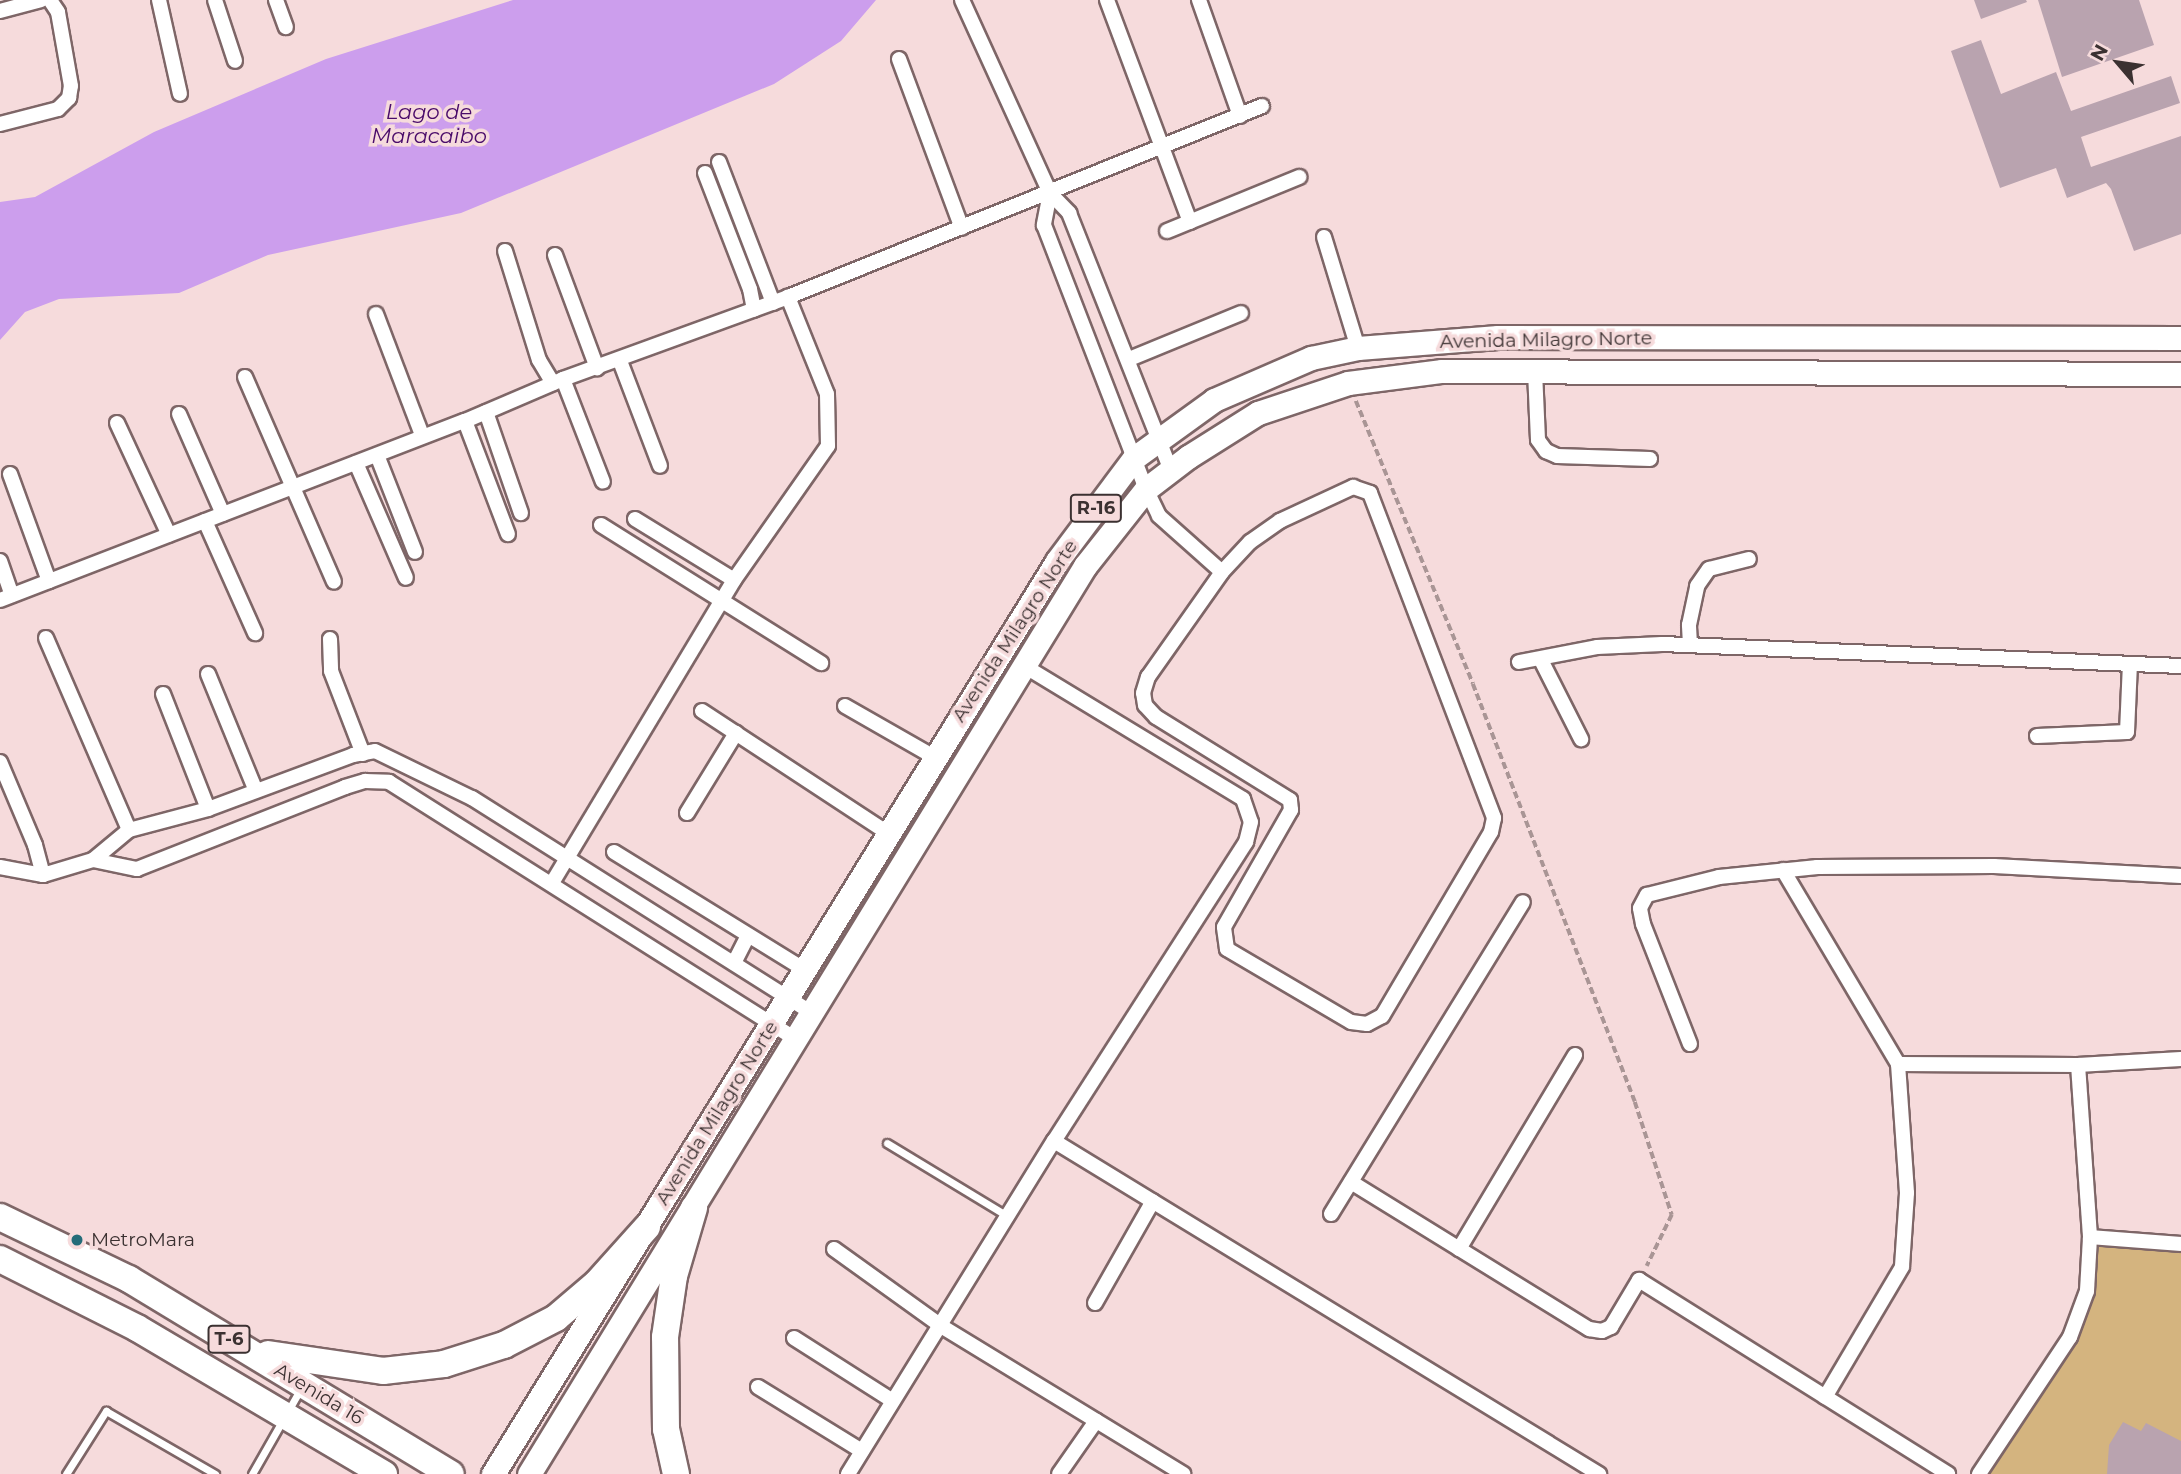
<!DOCTYPE html>
<html>
<head>
<meta charset="utf-8">
<style>
	body { margin:0 }
	#map { position:relative; width:2181px; height:1474px; overflow:hidden; background:#f6dbdc; font-family:Montserrat,sans-serif }
	div>[style] { position:absolute }
	[style*='--x'] { left:calc(var(--x)*1px); top:calc(var(--y)*1px); width:calc(var(--w)*1px); rotate:calc(var(--a)*1deg) }
	.green>* { inset:0; background:#d4b47f }
	.water>* { inset:0; background:#cc9eed }
	.building>* { inset:0; background:#b9a3af }
	.path>* { height:3.5px; margin-top:-1.75px; transform-origin:0; background:repeating-linear-gradient(90deg,#a99595 0 7px,transparent 0 10.5px) }
	.roads { filter:drop-shadow(2px 0 #7e6667) drop-shadow(-2px 0 #7e6667) drop-shadow(0 2px #7e6667) drop-shadow(0 -2px #7e6667) }
	.lane>* { height:7px; margin:-3.5px; padding:0 3.5px; transform-origin:3.5px; border-radius:3.5px; background:#fff }
	.street>* { height:14px; margin:-7px; padding:0 7px; transform-origin:7px; border-radius:7px; background:#fff }
	.primary>* { height:23px; margin:-11.5px; padding:0 11.5px; transform-origin:11.5px; border-radius:11.5px; background:#fff }
	.highway>* { height:26px; margin:-13px; padding:0 13px; transform-origin:13px; border-radius:13px; background:#fff }
	.dots>* { width:19px; height:19px; translate:-50% -50%; box-sizing:border-box; border:4px solid #f6dbdc; border-radius:50% }
	span { translate:-50% -50%; white-space:nowrap; text-align:center; line-height:1.15; -webkit-text-stroke:7px #f6dbdc; paint-order:stroke }
	.shield-label span { padding:2px 5px; background:#f6dbdc; border:2px solid; border-radius:5px; -webkit-text-stroke-width:0 }
	.shield-label { font-size:18px; color:#3b3131; font-weight:700 }
	.street-label { font-size:19px; color:#3b3131 }
	.poi-label { font-size:19px; color:#3b3131 }
	.left { translate:0 -50%; text-align:left }
	.water-label { font-size:21px; color:#4a0b6a; font-style:italic }
	.north { position:absolute; left:2083px; top:28px; width:70px; height:70px; -webkit-text-stroke:5px #f6dbdc; paint-order:stroke; rotate:299deg; font-size:19px; font-weight:700; line-height:28px; text-align:center; color:#3b3131 }
	.north::after { content:''; display:block; margin:auto; width:24px; height:32px; background:#3b3131; clip-path:polygon(50% 0,100% 100%,50% 72%,0 100%) }
</style>
</head>
<body>
<div id="map">
	<div class="green">
		<i style="clip-path:polygon(2095px 1243px,2181px 1249px,2181px 1474px,1985px 1474px,2074px 1340px)"></i>
	</div>
	<div class="water">
		<i style="clip-path:polygon(513px 0,876px 0,841px 41px,774px 84px,461px 213px,268px 255px,179px 293px,59px 299px,25px 312px,0 340px,0 202px,35px 197px,154px 132px,326px 59px)"></i>
	</div>
	<div class="building">
		<i style="clip-path:polygon(1974px 0,2026px 0,2027px 2px,1981px 19px)"></i>
		<i style="clip-path:polygon(2038px 0,2139px 0,2154px 45px,2062px 77px)"></i>
		<i style="clip-path:polygon(1981px 40px,2001px 94px,2056px 72px,2071px 111px,2171px 76px,2180px 103px,2081px 137px,2091px 167px,2181px 136px,2181px 234px,2134px 251px,2111px 189px,2106px 183px,2067px 198px,2056px 168px,2000px 188px,1951px 51px)"></i>
		<i style="clip-path:polygon(2123px 1422px,2141px 1431px,2146px 1423px,2181px 1441px,2181px 1474px,2107px 1474px,2109px 1445px)"></i>
	</div>
	<div class="path">
		<i style="--x:1356;--y:401;--w:306;--a:67.5"></i>
		<i style="--x:1473;--y:684;--w:448;--a:68.8"></i>
		<i style="--x:1635;--y:1102;--w:119;--a:71.9"></i>
		<i style="--x:1672;--y:1215;--w:57;--a:116.1"></i>
	</div>
	<div class="roads">
		<div class="lane">
			<i style="--x:887;--y:1143;--w:143;--a:31.2"></i>
			<i style="--x:66;--y:1474;--w:75;--a:-57.6"></i>
			<i style="--x:106;--y:1411;--w:126;--a:30"></i>
			<i style="--x:252;--y:1474;--w:97;--a:-60.3"></i>
		</div>
		<div class="street">
			<i style="--x:159;--y:0;--w:96;--a:77.4"></i>
			<i style="--x:215;--y:0;--w:64;--a:71.8"></i>
			<i style="--x:276;--y:0;--w:29;--a:70"></i>
			<i style="--x:962;--y:0;--w:212;--a:65.5"></i>
			<i style="--x:1050;--y:193;--w:28;--a:46"></i>
			<i style="--x:1069;--y:213;--w:277;--a:68.4"></i>
			<i style="--x:1107;--y:0;--w:237;--a:69.5"></i>
			<i style="--x:1199;--y:0;--w:123;--a:70.5"></i>
			<i style="--x:0;--y:11;--w:42;--a:-15"></i>
			<i style="--x:899;--y:59;--w:180;--a:69.6"></i>
			<i style="--x:0;--y:124;--w:60;--a:-14.5"></i>
			<i style="--x:58;--y:109;--w:16;--a:-45"></i>
			<i style="--x:69;--y:98;--w:12;--a:-81"></i>
			<i style="--x:71;--y:86;--w:75;--a:-100"></i>
			<i style="--x:58;--y:12;--w:14;--a:-124"></i>
			<i style="--x:719;--y:162;--w:151;--a:69"></i>
			<i style="--x:705;--y:173;--w:124;--a:68.8"></i>
			<i style="--x:750;--y:289;--w:21;--a:79"></i>
			<i style="--x:1050;--y:193;--w:33;--a:101"></i>
			<i style="--x:1044;--y:225;--w:283;--a:68.9"></i>
			<i style="--x:1146;--y:489;--w:30;--a:64"></i>
			<i style="--x:1159;--y:516;--w:84;--a:41.6"></i>
			<i style="--x:1167;--y:231;--w:143;--a:-22.2"></i>
			<i style="--x:1324;--y:237;--w:116;--a:73"></i>
			<i style="--x:505;--y:251;--w:114;--a:72.7"></i>
			<i style="--x:539;--y:360;--w:27;--a:59"></i>
			<i style="--x:555;--y:255;--w:121;--a:69.6"></i>
			<i style="--x:376;--y:314;--w:129;--a:69.2"></i>
			<i style="--x:1129;--y:359;--w:121;--a:-22.3"></i>
			<i style="--x:620;--y:361;--w:112;--a:69.1"></i>
			<i style="--x:1535;--y:371;--w:69;--a:87.5"></i>
			<i style="--x:1538;--y:440;--w:14;--a:54"></i>
			<i style="--x:1546;--y:451;--w:12;--a:24"></i>
			<i style="--x:1557;--y:456;--w:93;--a:1.8"></i>
			<i style="--x:245;--y:377;--w:223;--a:66.5"></i>
			<i style="--x:563;--y:379;--w:110;--a:68.8"></i>
			<i style="--x:486;--y:412;--w:107;--a:70.9"></i>
			<i style="--x:179;--y:414;--w:109;--a:66.3"></i>
			<i style="--x:465;--y:421;--w:121;--a:69.2"></i>
			<i style="--x:117;--y:423;--w:123;--a:65.1"></i>
			<i style="--x:377;--y:455;--w:104;--a:68.6"></i>
			<i style="--x:356;--y:463;--w:125;--a:66.5"></i>
			<i style="--x:10;--y:474;--w:114;--a:70"></i>
			<i style="--x:1353;--y:487;--w:18;--a:19"></i>
			<i style="--x:1370;--y:493;--w:348;--a:69.1"></i>
			<i style="--x:1494;--y:818;--w:14;--a:102"></i>
			<i style="--x:1491;--y:832;--w:214;--a:120.6"></i>
			<i style="--x:1382;--y:1016;--w:17;--a:152"></i>
			<i style="--x:1367;--y:1024;--w:16;--a:-173"></i>
			<i style="--x:1351;--y:1022;--w:144;--a:-149.5"></i>
			<i style="--x:1227;--y:949;--w:22;--a:-98"></i>
			<i style="--x:1224;--y:927;--w:135;--a:-60.2"></i>
			<i style="--x:1291;--y:810;--w:10;--a:-96"></i>
			<i style="--x:1290;--y:800;--w:158;--a:-148.2"></i>
			<i style="--x:1156;--y:717;--w:16;--a:-133"></i>
			<i style="--x:1145;--y:705;--w:12;--a:-99"></i>
			<i style="--x:1143;--y:693;--w:17;--a:-73"></i>
			<i style="--x:1148;--y:677;--w:128;--a:-54.8"></i>
			<i style="--x:1222;--y:572;--w:41;--a:-47"></i>
			<i style="--x:1250;--y:542;--w:37;--a:-35"></i>
			<i style="--x:1280;--y:521;--w:81;--a:-25"></i>
			<i style="--x:635;--y:519;--w:116;--a:31.6"></i>
			<i style="--x:205;--y:521;--w:123;--a:65.9"></i>
			<i style="--x:601;--y:525;--w:260;--a:32.1"></i>
			<i style="--x:0;--y:561;--w:36;--a:71"></i>
			<i style="--x:0;--y:600;--w:498;--a:-21.1"></i>
			<i style="--x:465;--y:421;--w:107;--a:-23.2"></i>
			<i style="--x:563;--y:379;--w:239;--a:-20"></i>
			<i style="--x:788;--y:297;--w:511;--a:-21.95"></i>
			<i style="--x:46;--y:638;--w:209;--a:66.6"></i>
			<i style="--x:330;--y:639;--w:32;--a:88"></i>
			<i style="--x:331;--y:671;--w:89;--a:68.9"></i>
			<i style="--x:1690;--y:645;--w:20;--a:-93"></i>
			<i style="--x:1689;--y:625;--w:40;--a:-78"></i>
			<i style="--x:1697;--y:586;--w:21;--a:-55"></i>
			<i style="--x:1709;--y:569;--w:41;--a:-14"></i>
			<i style="--x:1541;--y:660;--w:89;--a:63.1"></i>
			<i style="--x:1519;--y:662;--w:79;--a:-10.9"></i>
			<i style="--x:1597;--y:647;--w:65;--a:-2.6"></i>
			<i style="--x:1662;--y:644;--w:519;--a:2.43"></i>
			<i style="--x:1021;--y:664;--w:260;--a:31.3"></i>
			<i style="--x:1243;--y:799;--w:24;--a:71"></i>
			<i style="--x:1251;--y:822;--w:21;--a:104"></i>
			<i style="--x:1246;--y:842;--w:355;--a:122.7"></i>
			<i style="--x:208;--y:674;--w:126;--a:67.7"></i>
			<i style="--x:163;--y:694;--w:123;--a:68.6"></i>
			<i style="--x:845;--y:706;--w:103;--a:29.8"></i>
			<i style="--x:702;--y:711;--w:222;--a:33.3"></i>
			<i style="--x:2037;--y:736;--w:90;--a:-2.5"></i>
			<i style="--x:2127;--y:732;--w:68;--a:-87.5"></i>
			<i style="--x:0;--y:762;--w:90;--a:67.1"></i>
			<i style="--x:35;--y:845;--w:31;--a:75"></i>
			<i style="--x:687;--y:813;--w:94;--a:-58.5"></i>
			<i style="--x:614;--y:852;--w:225;--a:31.7"></i>
			<i style="--x:93;--y:860;--w:45;--a:11.6"></i>
			<i style="--x:137;--y:869;--w:224;--a:-21.5"></i>
			<i style="--x:345;--y:787;--w:21;--a:-17"></i>
			<i style="--x:365;--y:781;--w:24;--a:2"></i>
			<i style="--x:389;--y:782;--w:481;--a:32.3"></i>
			<i style="--x:0;--y:867;--w:44;--a:10.5"></i>
			<i style="--x:43;--y:875;--w:52;--a:-16.7"></i>
			<i style="--x:93;--y:860;--w:47;--a:-39.8"></i>
			<i style="--x:129;--y:830;--w:82;--a:-14.9"></i>
			<i style="--x:208;--y:809;--w:155;--a:-20.4"></i>
			<i style="--x:353;--y:755;--w:22;--a:-10"></i>
			<i style="--x:375;--y:751;--w:108;--a:25.9"></i>
			<i style="--x:472;--y:798;--w:402;--a:32.3"></i>
			<i style="--x:1783;--y:870;--w:226;--a:59.3"></i>
			<i style="--x:1898;--y:1064;--w:129;--a:86"></i>
			<i style="--x:1907;--y:1193;--w:74;--a:93.9"></i>
			<i style="--x:1902;--y:1267;--w:151;--a:120.6"></i>
			<i style="--x:552;--y:883;--w:353;--a:-59"></i>
			<i style="--x:734;--y:580;--w:164;--a:-55"></i>
			<i style="--x:828;--y:446;--w:52;--a:-91.1"></i>
			<i style="--x:827;--y:394;--w:105;--a:-111.9"></i>
			<i style="--x:734;--y:963;--w:30;--a:-63"></i>
			<i style="--x:1690;--y:1044;--w:129;--a:-111.4"></i>
			<i style="--x:1643;--y:924;--w:16;--a:-101"></i>
			<i style="--x:1640;--y:908;--w:15;--a:-62"></i>
			<i style="--x:1647;--y:895;--w:74;--a:-14"></i>
			<i style="--x:1719;--y:877;--w:99;--a:-5.8"></i>
			<i style="--x:1817;--y:867;--w:177;--a:-0.3"></i>
			<i style="--x:1994;--y:866;--w:187;--a:3.1"></i>
			<i style="--x:1898;--y:1064;--w:180;--a:0.3"></i>
			<i style="--x:2078;--y:1065;--w:103;--a:-3.3"></i>
			<i style="--x:2078;--y:1065;--w:172;--a:86"></i>
			<i style="--x:2090;--y:1237;--w:91;--a:4.4"></i>
			<i style="--x:1351;--y:1182;--w:280;--a:31.7"></i>
			<i style="--x:1589;--y:1329;--w:13;--a:9"></i>
			<i style="--x:1602;--y:1331;--w:10;--a:-24"></i>
			<i style="--x:1611;--y:1327;--w:55;--a:-59.2"></i>
			<i style="--x:1639;--y:1280;--w:365;--a:32.1"></i>
			<i style="--x:1331;--y:1214;--w:366;--a:-58.4"></i>
			<i style="--x:834;--y:1249;--w:132;--a:35.7"></i>
			<i style="--x:941;--y:1326;--w:284;--a:31.4"></i>
			<i style="--x:1459;--y:1249;--w:226;--a:-59.1"></i>
			<i style="--x:1095;--y:1303;--w:117;--a:-60.4"></i>
			<i style="--x:794;--y:1338;--w:117;--a:32.5"></i>
			<i style="--x:758;--y:1387;--w:122;--a:31.6"></i>
			<i style="--x:848;--y:1474;--w:392;--a:-58.3"></i>
			<i style="--x:1054;--y:1141;--w:639;--a:31.43"></i>
			<i style="--x:1059;--y:1474;--w:65;--a:-55.1"></i>
			<i style="--x:1979;--y:1474;--w:164;--a:-56.4"></i>
			<i style="--x:2070;--y:1337;--w:49;--a:-69.7"></i>
			<i style="--x:2087;--y:1291;--w:54;--a:-86.8"></i>
		</div>
		<div class="primary">
			<i style="--x:493;--y:1474;--w:1073;--a:-58.29"></i>
			<i style="--x:1057;--y:561;--w:129;--a:-53.2"></i>
			<i style="--x:1134;--y:458;--w:99;--a:-35.9"></i>
			<i style="--x:1214;--y:400;--w:106;--a:-23.4"></i>
			<i style="--x:1311;--y:358;--w:48;--a:-12"></i>
			<i style="--x:1358;--y:348;--w:140;--a:-4.5"></i>
			<i style="--x:1498;--y:337;--w:683;--a:0.08"></i>
			<i style="--x:529;--y:1474;--w:1065;--a:-58.52"></i>
			<i style="--x:1085;--y:566;--w:98;--a:-51.6"></i>
			<i style="--x:1146;--y:489;--w:53;--a:-37.3"></i>
			<i style="--x:1188;--y:457;--w:83;--a:-32.2"></i>
			<i style="--x:1258;--y:413;--w:95;--a:-18.4"></i>
			<i style="--x:1348;--y:383;--w:95;--a:-7.3"></i>
			<i style="--x:1442;--y:371;--w:739;--a:0.23"></i>
		</div>
		<div class="highway">
			<i style="--x:0;--y:1217;--w:143;--a:25.7"></i>
			<i style="--x:129;--y:1279;--w:376;--a:31.2"></i>
			<i style="--x:0;--y:1259;--w:153;--a:26.7"></i>
			<i style="--x:137;--y:1328;--w:287;--a:30.6"></i>
			<i style="--x:268;--y:1354;--w:116;--a:8.4"></i>
			<i style="--x:383;--y:1371;--w:61;--a:-6.5"></i>
			<i style="--x:444;--y:1364;--w:63;--a:-17.6"></i>
			<i style="--x:504;--y:1345;--w:59;--a:-27.4"></i>
			<i style="--x:556;--y:1318;--w:54;--a:-40.5"></i>
			<i style="--x:597;--y:1283;--w:75;--a:-48.2"></i>
			<i style="--x:676;--y:1474;--w:46;--a:-102.5"></i>
			<i style="--x:666;--y:1429;--w:92;--a:-90.6"></i>
			<i style="--x:665;--y:1337;--w:62;--a:-81.6"></i>
			<i style="--x:674;--y:1276;--w:71;--a:-73.6"></i>
		</div>
	</div>
	<div class="dots">
		<i style="left:77px;top:1240px;background:#246c79"></i>
	</div>
	<div class="shield-label">
		<span style="left:1096px;top:508px">R-16</span>
		<span style="left:229px;top:1339px">T-6</span>
	</div>
	<div class="street-label">
		<span style="left:1546px;top:340px;rotate:-1deg">Avenida Milagro Norte</span>
		<span style="left:1015px;top:631px;rotate:-57deg">Avenida Milagro Norte</span>
		<span style="left:717px;top:1113px;rotate:-58deg">Avenida Milagro Norte</span>
		<span style="left:319px;top:1394px;rotate:31deg">Avenida 16</span>
	</div>
	<div class="poi-label">
		<span class="left" style="left:91px;top:1240px">MetroMara</span>
	</div>
	<div class="water-label">
		<span style="left:429px;top:124px">Lago de<br>Maracaibo</span>
	</div>
	<div class="north">N</div>
</div>
</body>
</html>
